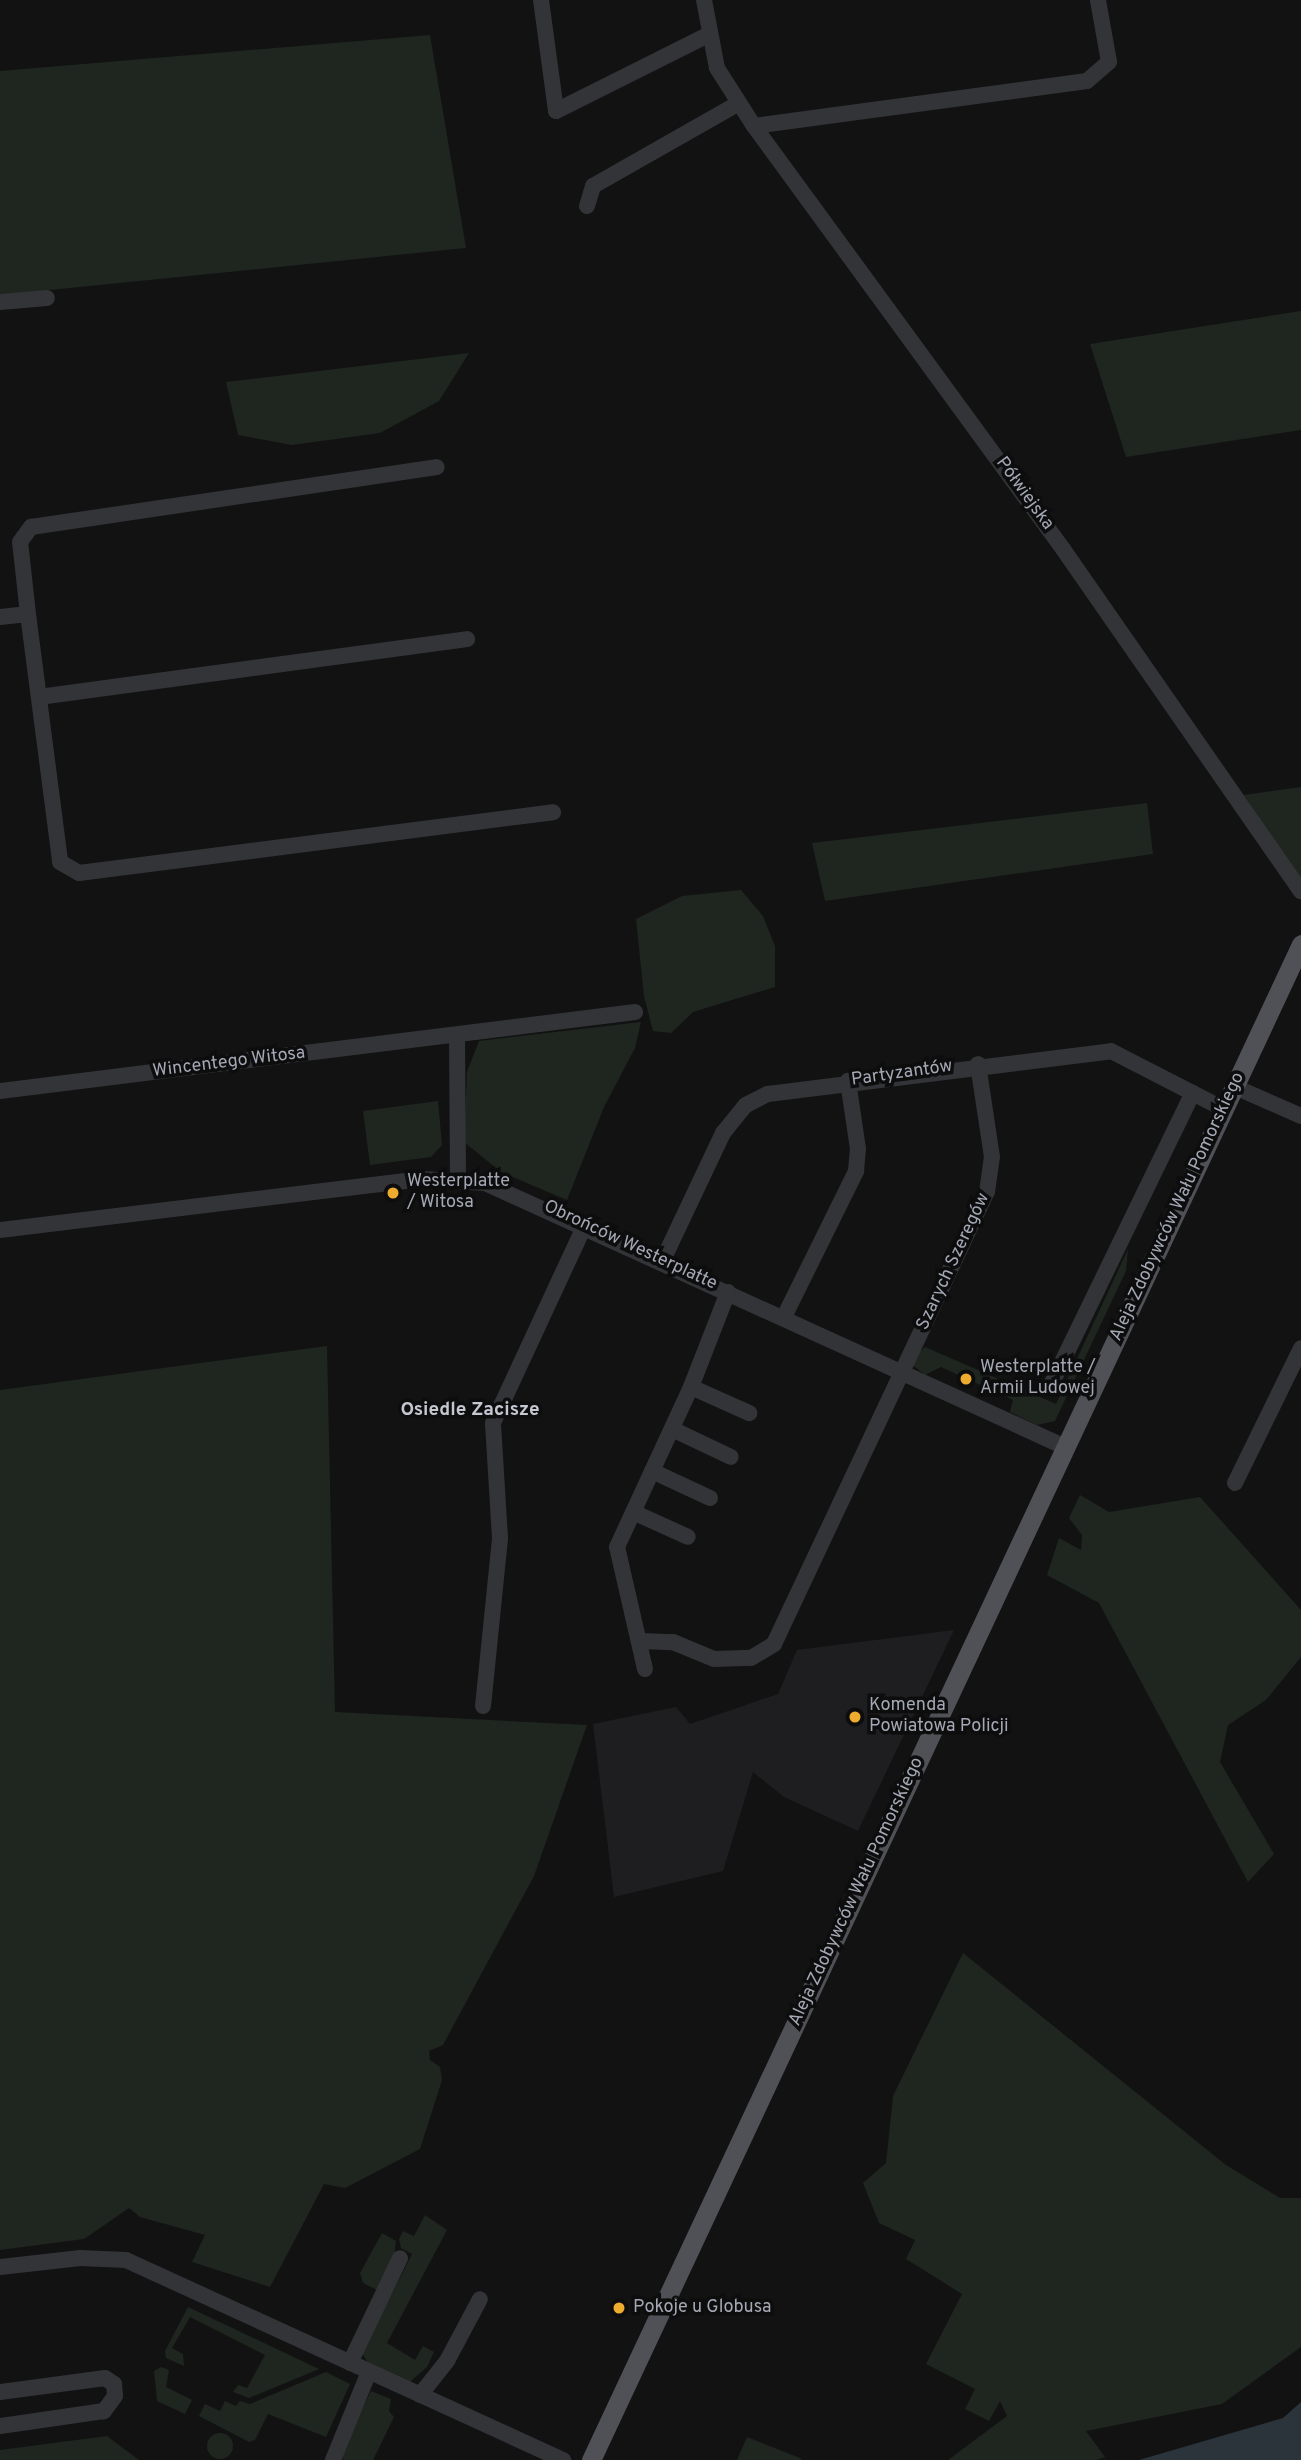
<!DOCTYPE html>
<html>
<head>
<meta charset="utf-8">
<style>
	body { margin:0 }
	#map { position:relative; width:1301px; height:2460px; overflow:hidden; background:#121213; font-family:Overpass,sans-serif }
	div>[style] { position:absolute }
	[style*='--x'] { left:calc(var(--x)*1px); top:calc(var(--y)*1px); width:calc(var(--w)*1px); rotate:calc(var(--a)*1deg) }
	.built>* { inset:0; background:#1e1e20 }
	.green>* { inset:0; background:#1e261f }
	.round { border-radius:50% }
	.water>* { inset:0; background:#2b343b }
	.minor>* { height:16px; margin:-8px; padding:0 8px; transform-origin:8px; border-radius:8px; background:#333438 }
	.major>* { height:19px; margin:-9.5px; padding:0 9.5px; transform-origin:9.5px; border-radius:9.5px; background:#4f5157 }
	.dots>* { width:19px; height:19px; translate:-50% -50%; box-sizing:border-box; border:4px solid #0d0d0e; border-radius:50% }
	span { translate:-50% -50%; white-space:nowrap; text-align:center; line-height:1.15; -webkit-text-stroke:7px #0d0d0e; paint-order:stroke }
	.street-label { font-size:18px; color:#a3a8b4 }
	.poi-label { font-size:18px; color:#a3a8b4 }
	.left { translate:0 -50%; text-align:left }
	.neighbourhood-label { font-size:19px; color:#c4c7d0; font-weight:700 }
</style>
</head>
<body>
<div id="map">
	<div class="built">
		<i style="clip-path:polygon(954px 1630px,858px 1831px,784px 1797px,753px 1772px,723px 1871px,614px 1897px,593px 1724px,676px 1707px,690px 1724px,778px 1694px,797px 1650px)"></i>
	</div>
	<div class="green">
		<i style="clip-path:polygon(430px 35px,466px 248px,0 295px,0 71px)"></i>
		<i style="clip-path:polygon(1301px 311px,1301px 430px,1126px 457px,1090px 344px)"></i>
		<i style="clip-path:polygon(469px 353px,439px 401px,380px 433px,292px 445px,238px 435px,226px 382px)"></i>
		<i style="clip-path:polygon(1301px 787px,1301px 882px,1244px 795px)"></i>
		<i style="clip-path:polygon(1147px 803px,1153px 854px,825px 901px,812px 843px)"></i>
		<i style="clip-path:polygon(741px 890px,763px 916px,775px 946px,775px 987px,693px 1012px,671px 1033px,653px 1031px,644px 996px,636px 919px,682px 896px)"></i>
		<i style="clip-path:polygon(641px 1022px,635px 1048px,604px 1107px,567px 1200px,501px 1172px,464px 1142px,467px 1072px,479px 1041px)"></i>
		<i style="clip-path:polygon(438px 1101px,442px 1145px,431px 1157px,370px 1165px,363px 1111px)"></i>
		<i style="clip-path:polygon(1128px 1249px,1126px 1271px,1055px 1421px,1037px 1425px,1010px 1412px,1013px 1400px,941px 1367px,925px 1375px,909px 1362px,925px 1347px,1056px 1404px)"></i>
		<i style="clip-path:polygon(327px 1346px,335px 1712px,587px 1725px,534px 1876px,443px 2045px,429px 2051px,430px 2060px,440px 2067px,442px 2080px,420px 2149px,345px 2188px,324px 2184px,270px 2287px,192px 2262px,205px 2235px,140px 2217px,129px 2208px,84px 2239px,0 2250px,0 1390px)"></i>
		<i style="clip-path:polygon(1080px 1495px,1109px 1512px,1200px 1497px,1301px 1610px,1301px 1657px,1266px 1700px,1228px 1725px,1220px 1762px,1274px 1854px,1248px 1882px,1099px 1603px,1047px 1575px,1059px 1538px,1081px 1550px,1082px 1535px,1069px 1518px)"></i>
		<i style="clip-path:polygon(963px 1953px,1226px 2165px,1280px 2198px,1301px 2198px,1301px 2347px,1222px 2404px,1086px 2431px,1105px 2457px,1096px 2460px,948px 2460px,1007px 2416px,1000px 2401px,989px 2421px,965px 2409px,975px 2389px,926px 2364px,962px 2294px,906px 2259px,915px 2240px,879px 2223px,863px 2183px,886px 2163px,893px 2096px)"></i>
		<i style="clip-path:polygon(425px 2215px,447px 2230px,387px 2343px,415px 2360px,423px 2346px,434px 2352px,427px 2367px,410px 2382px,369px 2365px,362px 2353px,412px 2254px,401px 2248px,399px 2239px,403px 2231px,414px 2236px)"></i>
		<i style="clip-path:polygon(382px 2233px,396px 2241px,394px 2258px,379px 2291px,363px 2283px,360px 2273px)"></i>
		<i style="clip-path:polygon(188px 2307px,319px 2369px,249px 2398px,233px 2392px,238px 2385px,247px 2388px,265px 2355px,190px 2317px,172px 2348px,183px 2354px,184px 2366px,166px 2358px,165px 2351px)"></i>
		<i style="clip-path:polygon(161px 2367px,169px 2370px,166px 2387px,192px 2400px,185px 2414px,157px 2401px,154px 2371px)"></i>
		<i style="clip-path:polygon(326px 2372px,350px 2384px,326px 2437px,268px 2414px,255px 2440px,249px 2442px,199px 2416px,205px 2404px,220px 2411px,225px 2401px,236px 2406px,240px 2401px,250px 2404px)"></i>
		<i style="clip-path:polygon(371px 2391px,391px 2399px,389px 2411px,394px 2417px,373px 2460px,343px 2460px,343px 2448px)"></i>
		<i class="round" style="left:207px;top:2433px;width:26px;height:26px"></i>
		<i style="clip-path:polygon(107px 2436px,139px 2460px,0 2460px,0 2450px)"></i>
		<i style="clip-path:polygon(747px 2437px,800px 2458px,802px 2460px,737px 2460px)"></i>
	</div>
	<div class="water">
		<i style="clip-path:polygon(1301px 2402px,1301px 2460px,1139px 2460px,1283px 2418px)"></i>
	</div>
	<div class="minor">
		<i style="--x:541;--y:0;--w:112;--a:82.3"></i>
		<i style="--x:556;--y:111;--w:172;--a:-26.6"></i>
		<i style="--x:704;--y:0;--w:69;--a:79.2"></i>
		<i style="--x:717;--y:68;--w:69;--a:57.5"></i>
		<i style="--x:754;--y:126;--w:524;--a:53.85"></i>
		<i style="--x:1063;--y:549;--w:417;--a:55.2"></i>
		<i style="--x:754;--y:126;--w:336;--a:-7.7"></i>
		<i style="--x:1087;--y:81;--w:29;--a:-41"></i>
		<i style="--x:1109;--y:62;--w:63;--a:-100.1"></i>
		<i style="--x:587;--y:206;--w:21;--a:-73"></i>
		<i style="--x:593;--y:186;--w:168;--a:-29.6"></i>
		<i style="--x:0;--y:302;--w:47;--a:-4.9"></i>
		<i style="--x:28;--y:614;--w:72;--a:-96.3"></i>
		<i style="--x:20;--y:542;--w:19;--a:-54"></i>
		<i style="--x:31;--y:527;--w:410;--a:-8.4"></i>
		<i style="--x:0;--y:617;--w:28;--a:-6"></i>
		<i style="--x:28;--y:614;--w:250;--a:82.6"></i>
		<i style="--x:60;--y:862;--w:22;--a:30"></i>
		<i style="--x:79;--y:873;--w:478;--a:-7.3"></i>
		<i style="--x:39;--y:697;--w:432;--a:-7.7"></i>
		<i style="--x:457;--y:1035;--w:143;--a:89.6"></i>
		<i style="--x:1235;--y:1087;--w:72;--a:23.7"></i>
		<i style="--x:0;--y:1091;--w:640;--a:-7.09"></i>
		<i style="--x:0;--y:1230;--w:425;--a:-6.9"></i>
		<i style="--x:422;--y:1179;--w:63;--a:3.6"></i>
		<i style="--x:485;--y:1183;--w:637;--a:24.47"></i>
		<i style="--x:662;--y:1262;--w:143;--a:-64.7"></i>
		<i style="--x:723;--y:1133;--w:36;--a:-51"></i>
		<i style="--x:746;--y:1105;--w:25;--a:-27"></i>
		<i style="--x:768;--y:1094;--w:346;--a:-7.1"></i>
		<i style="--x:1111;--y:1051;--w:127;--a:27.2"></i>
		<i style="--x:784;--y:1317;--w:163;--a:-63.7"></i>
		<i style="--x:856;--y:1171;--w:22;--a:-85"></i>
		<i style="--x:858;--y:1149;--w:69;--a:-98.4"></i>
		<i style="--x:691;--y:1387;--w:64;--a:24.1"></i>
		<i style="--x:1050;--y:1387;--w:327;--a:-64.1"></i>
		<i style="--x:672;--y:1429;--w:65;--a:25.4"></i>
		<i style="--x:652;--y:1471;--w:64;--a:25"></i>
		<i style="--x:1235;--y:1483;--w:150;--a:-63.9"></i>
		<i style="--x:633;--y:1512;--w:60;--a:24.4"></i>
		<i style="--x:640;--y:1641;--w:33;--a:2"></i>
		<i style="--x:673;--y:1642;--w:44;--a:22.5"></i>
		<i style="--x:714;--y:1659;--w:37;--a:-2"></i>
		<i style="--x:751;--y:1658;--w:27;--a:-31"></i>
		<i style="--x:774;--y:1644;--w:500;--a:-64.8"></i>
		<i style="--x:987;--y:1192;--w:35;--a:-82"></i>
		<i style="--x:992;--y:1157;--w:94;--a:-98.6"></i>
		<i style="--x:645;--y:1669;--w:125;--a:-102.9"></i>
		<i style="--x:617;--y:1547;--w:176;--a:-65.2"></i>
		<i style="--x:691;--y:1387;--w:102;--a:-68.7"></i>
		<i style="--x:483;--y:1706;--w:169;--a:-84.2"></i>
		<i style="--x:500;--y:1538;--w:115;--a:-93.5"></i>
		<i style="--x:493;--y:1423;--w:218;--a:-65.1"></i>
		<i style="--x:0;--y:2267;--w:81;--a:-6.4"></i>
		<i style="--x:80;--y:2258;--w:46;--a:2.5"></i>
		<i style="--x:126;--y:2260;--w:481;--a:24.6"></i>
		<i style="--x:350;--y:2363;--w:116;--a:-64.5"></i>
		<i style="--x:0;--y:2392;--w:106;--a:-7.6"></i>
		<i style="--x:105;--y:2378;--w:11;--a:34"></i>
		<i style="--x:114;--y:2384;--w:12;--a:85"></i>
		<i style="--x:115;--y:2396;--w:19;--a:126"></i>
		<i style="--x:104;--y:2411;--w:105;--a:171.8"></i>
		<i style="--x:420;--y:2395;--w:43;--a:-51.5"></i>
		<i style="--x:447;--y:2361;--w:70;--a:-62"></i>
		<i style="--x:333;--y:2460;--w:95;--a:-67.8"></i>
	</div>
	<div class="major">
		<i style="--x:591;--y:2460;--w:1674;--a:-64.9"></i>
	</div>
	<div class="dots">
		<i style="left:393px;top:1193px;background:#eeac2f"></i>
		<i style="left:966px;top:1379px;background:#eeac2f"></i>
		<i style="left:855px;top:1717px;background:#eeac2f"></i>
		<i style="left:619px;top:2308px;background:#eeac2f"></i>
	</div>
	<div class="street-label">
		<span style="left:1024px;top:494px;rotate:54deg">Półwiejska</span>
		<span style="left:229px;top:1063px;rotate:-7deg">Wincentego Witosa</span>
		<span style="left:902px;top:1074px;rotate:-8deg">Partyzantów</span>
		<span style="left:1178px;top:1207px;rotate:-65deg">Aleja Zdobywców Wału Pomorskiego</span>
		<span style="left:630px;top:1246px;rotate:25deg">Obrońców Westerplatte</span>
		<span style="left:954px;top:1262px;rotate:-65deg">Szarych Szeregów</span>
		<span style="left:857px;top:1892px;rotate:-65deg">Aleja Zdobywców Wału Pomorskiego</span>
	</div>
	<div class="poi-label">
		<span class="left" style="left:407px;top:1193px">Westerplatte<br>/ Witosa</span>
		<span class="left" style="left:980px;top:1379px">Westerplatte /<br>Armii Ludowej</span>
		<span class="left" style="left:869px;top:1717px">Komenda<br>Powiatowa Policji</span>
		<span class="left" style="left:633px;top:2308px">Pokoje u Globusa</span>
	</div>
	<div class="neighbourhood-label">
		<span style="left:470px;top:1411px">Osiedle Zacisze</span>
	</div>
</div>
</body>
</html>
